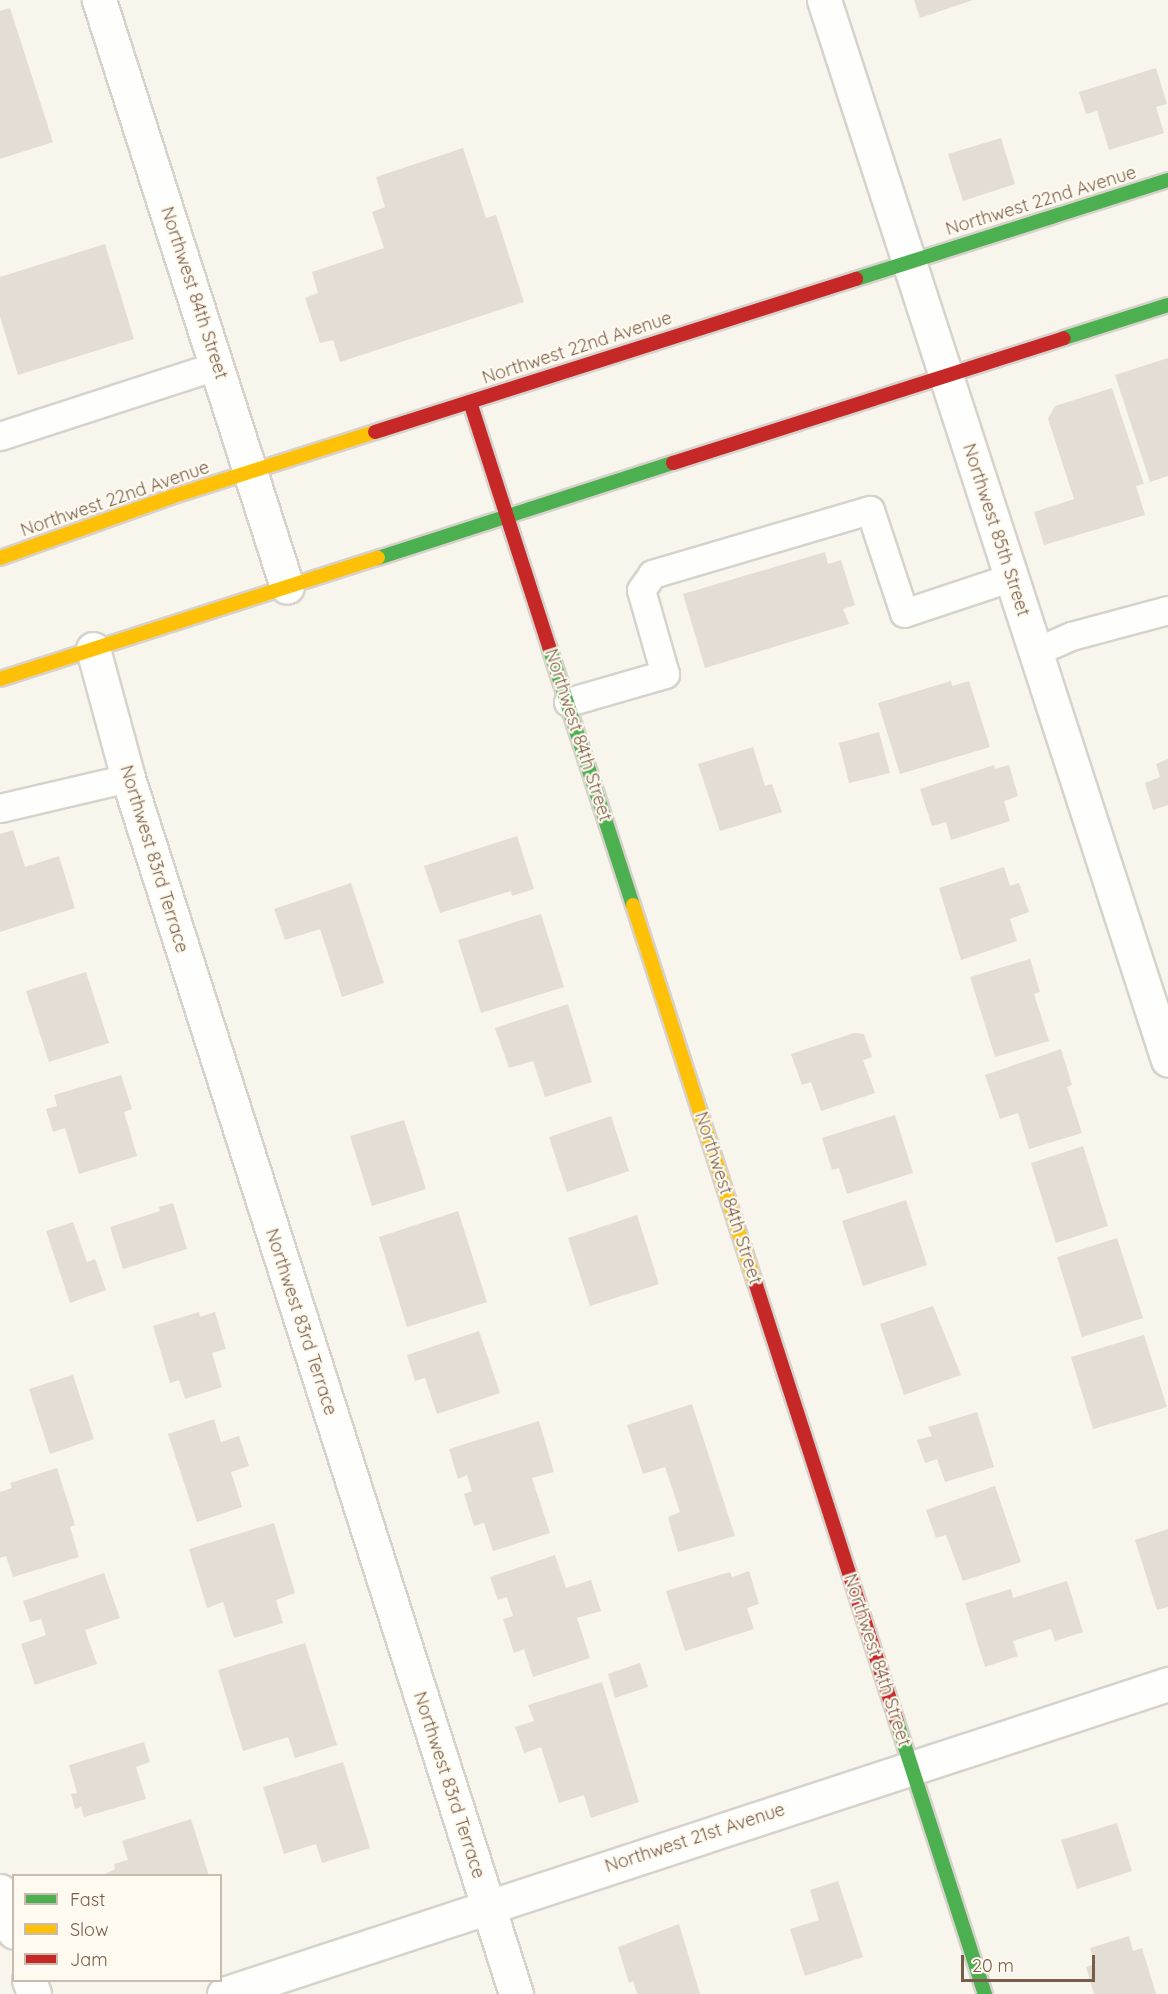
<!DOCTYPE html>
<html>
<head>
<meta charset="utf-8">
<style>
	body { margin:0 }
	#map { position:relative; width:1168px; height:1994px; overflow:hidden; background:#f8f5ed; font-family:Quicksand,sans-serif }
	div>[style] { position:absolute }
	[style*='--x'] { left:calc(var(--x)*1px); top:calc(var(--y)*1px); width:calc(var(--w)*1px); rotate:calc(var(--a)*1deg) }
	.building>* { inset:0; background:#e4ddd4 }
	.roads { filter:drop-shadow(2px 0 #d7d2cb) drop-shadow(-2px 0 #d7d2cb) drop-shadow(0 2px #d7d2cb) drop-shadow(0 -2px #d7d2cb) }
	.lane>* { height:27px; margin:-13.5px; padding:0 13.5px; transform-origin:13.5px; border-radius:13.5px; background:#fefefc }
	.street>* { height:33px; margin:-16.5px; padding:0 16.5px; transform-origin:16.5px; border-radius:16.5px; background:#fefefc }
	.fast>* { height:14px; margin:-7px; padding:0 7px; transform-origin:7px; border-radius:7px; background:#4caf50 }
	.slow>* { height:14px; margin:-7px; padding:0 7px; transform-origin:7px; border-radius:7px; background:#ffc107 }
	.jam>* { height:14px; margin:-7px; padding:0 7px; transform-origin:7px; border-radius:7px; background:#c62828 }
	span { translate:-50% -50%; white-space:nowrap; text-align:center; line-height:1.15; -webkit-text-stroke:4.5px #fffaef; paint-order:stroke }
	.street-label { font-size:18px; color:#785d4b }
	.legend { position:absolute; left:12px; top:1874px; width:210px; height:108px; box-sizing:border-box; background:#fffaef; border:2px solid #c9bbad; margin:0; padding:8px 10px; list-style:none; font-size:18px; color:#785d4b }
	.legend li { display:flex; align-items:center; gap:12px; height:30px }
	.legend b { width:30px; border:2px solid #c9bbad }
	.scale { position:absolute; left:961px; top:1955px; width:134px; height:27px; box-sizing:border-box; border:3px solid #785d4b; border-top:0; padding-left:8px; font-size:18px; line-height:21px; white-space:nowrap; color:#785d4b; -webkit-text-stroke:4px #fffaef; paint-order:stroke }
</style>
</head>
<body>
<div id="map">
	<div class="building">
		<i style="clip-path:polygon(914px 0,973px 0,920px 18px)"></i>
		<i style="clip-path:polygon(10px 8px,53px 142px,0 159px,0 11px)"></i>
		<i style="clip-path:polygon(1156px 68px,1167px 104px,1156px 107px,1164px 133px,1109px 150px,1097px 111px,1086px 114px,1079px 92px)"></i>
		<i style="clip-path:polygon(1001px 138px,1015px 184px,963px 201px,948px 154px)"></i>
		<i style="clip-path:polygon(463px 148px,486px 218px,496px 215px,524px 302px,340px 362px,333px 340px,320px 343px,305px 298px,318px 293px,312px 272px,384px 248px,372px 212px,385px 207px,376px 177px)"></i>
		<i style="clip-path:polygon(105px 244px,134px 339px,18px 375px,0 317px,0 277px)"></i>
		<i style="clip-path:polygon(1168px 358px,1168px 476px,1150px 482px,1115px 375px)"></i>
		<i style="clip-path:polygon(1112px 388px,1144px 484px,1136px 486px,1145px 515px,1044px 545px,1034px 512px,1074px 499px,1048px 419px,1055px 406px)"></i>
		<i style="clip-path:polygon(825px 552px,828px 564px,841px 560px,855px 605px,843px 609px,849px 624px,705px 668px,683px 594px)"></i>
		<i style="clip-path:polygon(951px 681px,952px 686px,969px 681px,990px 747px,900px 774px,878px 703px)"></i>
		<i style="clip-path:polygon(879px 732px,890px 773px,849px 783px,839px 743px)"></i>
		<i style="clip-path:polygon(753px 747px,765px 786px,772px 784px,782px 812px,720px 831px,698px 764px)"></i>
		<i style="clip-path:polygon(1168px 759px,1168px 805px,1153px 810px,1145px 783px,1160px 777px,1156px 764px)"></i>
		<i style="clip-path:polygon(994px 765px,995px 769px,1009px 765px,1018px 796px,1004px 801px,1010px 821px,951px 840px,946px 822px,932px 826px,920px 789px)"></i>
		<i style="clip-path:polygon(13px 830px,25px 867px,59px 856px,75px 908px,0 932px,0 834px)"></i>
		<i style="clip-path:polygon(517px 836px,534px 889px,512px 896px,511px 891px,440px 913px,424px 866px)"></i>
		<i style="clip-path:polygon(1004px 867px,1010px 886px,1019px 883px,1029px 912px,1010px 919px,1017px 941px,961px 960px,939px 888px)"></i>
		<i style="clip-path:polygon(351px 883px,384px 983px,342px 997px,320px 929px,285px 940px,274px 909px)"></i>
		<i style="clip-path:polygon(541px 914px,564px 987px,481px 1013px,458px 940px)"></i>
		<i style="clip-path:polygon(1030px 959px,1040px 992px,1034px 994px,1049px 1041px,995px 1057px,970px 977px)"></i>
		<i style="clip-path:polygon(86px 972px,109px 1043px,49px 1062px,26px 991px)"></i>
		<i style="clip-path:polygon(568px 1004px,592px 1082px,545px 1097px,533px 1061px,509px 1068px,495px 1028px)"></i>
		<i style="clip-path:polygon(854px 1033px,864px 1034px,872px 1057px,863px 1060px,875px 1093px,821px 1111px,811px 1082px,802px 1085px,791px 1054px)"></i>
		<i style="clip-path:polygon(1061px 1049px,1072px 1085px,1067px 1087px,1082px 1133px,1029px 1149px,1018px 1113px,1000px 1119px,985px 1075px)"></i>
		<i style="clip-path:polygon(121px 1075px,132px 1109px,124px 1112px,137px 1156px,79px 1174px,65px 1128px,53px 1132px,46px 1109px,57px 1106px,54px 1095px)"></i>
		<i style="clip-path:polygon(895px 1115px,913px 1173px,847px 1194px,839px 1168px,832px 1170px,822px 1138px)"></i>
		<i style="clip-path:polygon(611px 1116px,629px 1171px,567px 1192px,549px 1137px)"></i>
		<i style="clip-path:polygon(404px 1120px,426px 1189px,372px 1206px,350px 1136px)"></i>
		<i style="clip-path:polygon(1083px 1146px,1108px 1226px,1056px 1243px,1031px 1163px)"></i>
		<i style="clip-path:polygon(906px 1200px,927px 1265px,863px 1286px,842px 1221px)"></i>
		<i style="clip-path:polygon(173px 1203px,187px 1249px,123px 1269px,110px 1227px,160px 1211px,159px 1207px)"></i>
		<i style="clip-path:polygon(458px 1211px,487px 1302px,407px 1327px,379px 1237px)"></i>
		<i style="clip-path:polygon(637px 1215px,659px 1284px,590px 1306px,568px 1238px)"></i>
		<i style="clip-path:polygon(73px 1222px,87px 1262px,95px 1259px,106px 1290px,70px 1303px,46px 1231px)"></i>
		<i style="clip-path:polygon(1117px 1238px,1143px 1318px,1082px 1337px,1057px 1257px)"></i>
		<i style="clip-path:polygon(933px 1306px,961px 1375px,904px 1395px,880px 1324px)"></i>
		<i style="clip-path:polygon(199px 1312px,200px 1317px,215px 1312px,226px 1349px,212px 1353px,222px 1387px,185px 1399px,179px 1380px,170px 1383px,153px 1326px)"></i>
		<i style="clip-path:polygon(479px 1331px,500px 1393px,437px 1414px,425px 1378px,415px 1381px,407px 1355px)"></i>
		<i style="clip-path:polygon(1144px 1335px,1167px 1407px,1093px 1429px,1071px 1357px)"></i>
		<i style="clip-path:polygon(73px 1375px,94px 1439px,50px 1454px,29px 1389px)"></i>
		<i style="clip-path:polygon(692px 1404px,735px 1536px,678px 1552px,668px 1517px,680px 1512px,665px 1467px,643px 1474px,627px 1425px)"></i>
		<i style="clip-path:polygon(977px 1412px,994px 1467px,945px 1482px,937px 1459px,925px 1463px,917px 1440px,932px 1436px,928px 1427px)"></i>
		<i style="clip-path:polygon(214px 1419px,221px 1442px,239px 1436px,249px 1466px,231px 1472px,242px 1507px,197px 1522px,168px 1434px)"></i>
		<i style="clip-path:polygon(539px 1421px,554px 1472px,532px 1478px,550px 1533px,493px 1551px,484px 1523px,474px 1526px,464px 1494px,472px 1491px,467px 1475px,458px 1479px,449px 1449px)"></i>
		<i style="clip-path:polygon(57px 1468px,75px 1525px,70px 1527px,79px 1557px,13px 1577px,6px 1556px,0 1558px,0 1492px,12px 1488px,10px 1483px)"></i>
		<i style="clip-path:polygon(995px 1486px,1021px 1562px,963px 1581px,946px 1535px,936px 1538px,926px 1510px)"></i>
		<i style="clip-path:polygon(274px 1523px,295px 1593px,276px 1600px,283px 1623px,234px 1638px,223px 1602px,207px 1608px,189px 1549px)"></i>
		<i style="clip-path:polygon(1168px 1529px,1168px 1607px,1157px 1610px,1135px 1540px)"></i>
		<i style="clip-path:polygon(555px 1555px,566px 1588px,591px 1580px,601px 1611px,577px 1618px,590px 1658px,533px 1677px,524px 1649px,514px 1653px,503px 1619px,513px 1616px,507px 1597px,498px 1600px,490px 1577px)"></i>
		<i style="clip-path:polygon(749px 1571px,759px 1604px,747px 1608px,754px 1629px,685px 1651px,666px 1591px,730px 1572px,732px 1577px)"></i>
		<i style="clip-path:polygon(104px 1573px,120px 1618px,85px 1630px,97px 1664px,35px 1685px,21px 1644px,46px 1635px,41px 1619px,30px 1622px,23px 1601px)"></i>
		<i style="clip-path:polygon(1067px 1581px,1083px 1632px,1055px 1641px,1051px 1629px,1013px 1641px,1018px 1656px,985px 1667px,965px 1603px,1011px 1589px,1013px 1598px)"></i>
		<i style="clip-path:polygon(305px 1643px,337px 1745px,295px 1758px,288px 1737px,243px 1751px,218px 1670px)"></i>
		<i style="clip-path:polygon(640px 1663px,648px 1687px,615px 1698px,608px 1674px)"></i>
		<i style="clip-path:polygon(602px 1682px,639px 1802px,591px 1818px,584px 1795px,559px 1803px,541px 1747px,524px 1753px,515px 1727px,534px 1721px,528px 1705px)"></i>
		<i style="clip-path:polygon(144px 1742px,150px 1762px,136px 1767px,146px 1799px,84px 1817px,81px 1807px,75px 1809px,71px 1794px,77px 1793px,69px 1765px)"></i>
		<i style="clip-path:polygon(343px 1762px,370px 1848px,322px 1863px,316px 1844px,284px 1854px,263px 1787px)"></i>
		<i style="clip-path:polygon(191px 1819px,209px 1876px,101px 1876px,115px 1869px,114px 1864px,128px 1860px,122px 1841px)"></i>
		<i style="clip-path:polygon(1117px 1823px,1132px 1871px,1077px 1889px,1061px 1840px)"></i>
		<i style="clip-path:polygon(838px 1881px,863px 1957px,805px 1976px,790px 1929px,819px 1920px,810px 1890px)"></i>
		<i style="clip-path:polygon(679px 1924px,700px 1994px,637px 1994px,633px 1981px,629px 1983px,618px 1947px)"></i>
		<i style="clip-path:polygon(1129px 1936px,1133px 1951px,1142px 1948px,1156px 1994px,1094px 1994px,1086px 1967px,1095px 1964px,1090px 1948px)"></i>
	</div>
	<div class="roads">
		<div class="lane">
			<i style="--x:0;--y:436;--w:229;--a:-18"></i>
			<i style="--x:1035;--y:652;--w:39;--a:-24"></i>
			<i style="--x:1071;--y:636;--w:100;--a:-15"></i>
			<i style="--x:568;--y:702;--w:101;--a:-16.1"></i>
			<i style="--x:665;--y:674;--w:87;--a:-105.9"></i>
			<i style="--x:641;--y:590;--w:19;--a:-55"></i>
			<i style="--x:652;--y:574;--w:227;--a:-16.4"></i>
			<i style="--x:870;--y:510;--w:108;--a:71.7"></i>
			<i style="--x:904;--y:613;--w:114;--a:-18.4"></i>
			<i style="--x:0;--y:808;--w:131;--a:-13.2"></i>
		</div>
		<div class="street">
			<i style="--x:99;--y:0;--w:616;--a:72.24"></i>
			<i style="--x:824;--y:0;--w:1114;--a:72.02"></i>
			<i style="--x:93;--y:649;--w:134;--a:74.8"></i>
			<i style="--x:128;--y:778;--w:1276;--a:72.3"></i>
			<i style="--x:0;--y:1891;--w:43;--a:71.1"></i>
			<i style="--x:29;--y:1980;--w:15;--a:70"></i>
			<i style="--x:224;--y:1994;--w:994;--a:-18.18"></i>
		</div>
		<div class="fast">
			<i style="--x:856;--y:279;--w:327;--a:-17.6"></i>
			<i style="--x:1064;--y:338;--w:109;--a:-17.6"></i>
			<i style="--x:378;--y:558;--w:310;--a:-17.9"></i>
			<i style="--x:549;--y:647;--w:271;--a:72"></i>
			<i style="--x:896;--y:1719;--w:289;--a:72.1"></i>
		</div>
		<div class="slow">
			<i style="--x:0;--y:558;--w:182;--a:-19.6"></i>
			<i style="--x:171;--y:497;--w:214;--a:-17.7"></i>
			<i style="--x:0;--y:679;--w:397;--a:-17.8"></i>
			<i style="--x:633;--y:905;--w:396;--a:72.1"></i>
		</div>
		<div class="jam">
			<i style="--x:470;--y:402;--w:257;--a:72.1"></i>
			<i style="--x:375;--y:432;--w:505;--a:-17.65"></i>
			<i style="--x:673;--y:463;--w:410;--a:-17.7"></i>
			<i style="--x:755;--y:1282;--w:459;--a:72.1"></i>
		</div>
	</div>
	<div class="street-label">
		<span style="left:1041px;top:201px;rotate:-17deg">Northwest 22nd Avenue</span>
		<span style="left:194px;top:293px;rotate:72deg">Northwest 84th Street</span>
		<span style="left:577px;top:348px;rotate:-18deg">Northwest 22nd Avenue</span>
		<span style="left:115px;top:499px;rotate:-19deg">Northwest 22nd Avenue</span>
		<span style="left:996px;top:530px;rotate:72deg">Northwest 85th Street</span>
		<span style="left:578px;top:735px;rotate:72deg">Northwest 84th Street</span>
		<span style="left:154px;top:859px;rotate:73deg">Northwest 83rd Terrace</span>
		<span style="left:728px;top:1198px;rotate:72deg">Northwest 84th Street</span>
		<span style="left:301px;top:1322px;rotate:72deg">Northwest 83rd Terrace</span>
		<span style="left:877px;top:1660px;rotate:72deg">Northwest 84th Street</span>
		<span style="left:449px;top:1785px;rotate:72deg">Northwest 83rd Terrace</span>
		<span style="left:695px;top:1838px;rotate:-18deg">Northwest 21st Avenue</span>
	</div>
	<ul class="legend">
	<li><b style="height:8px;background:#4caf50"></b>Fast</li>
	<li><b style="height:8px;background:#ffc107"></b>Slow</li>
	<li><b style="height:8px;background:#c62828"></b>Jam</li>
	</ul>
	<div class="scale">20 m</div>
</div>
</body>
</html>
